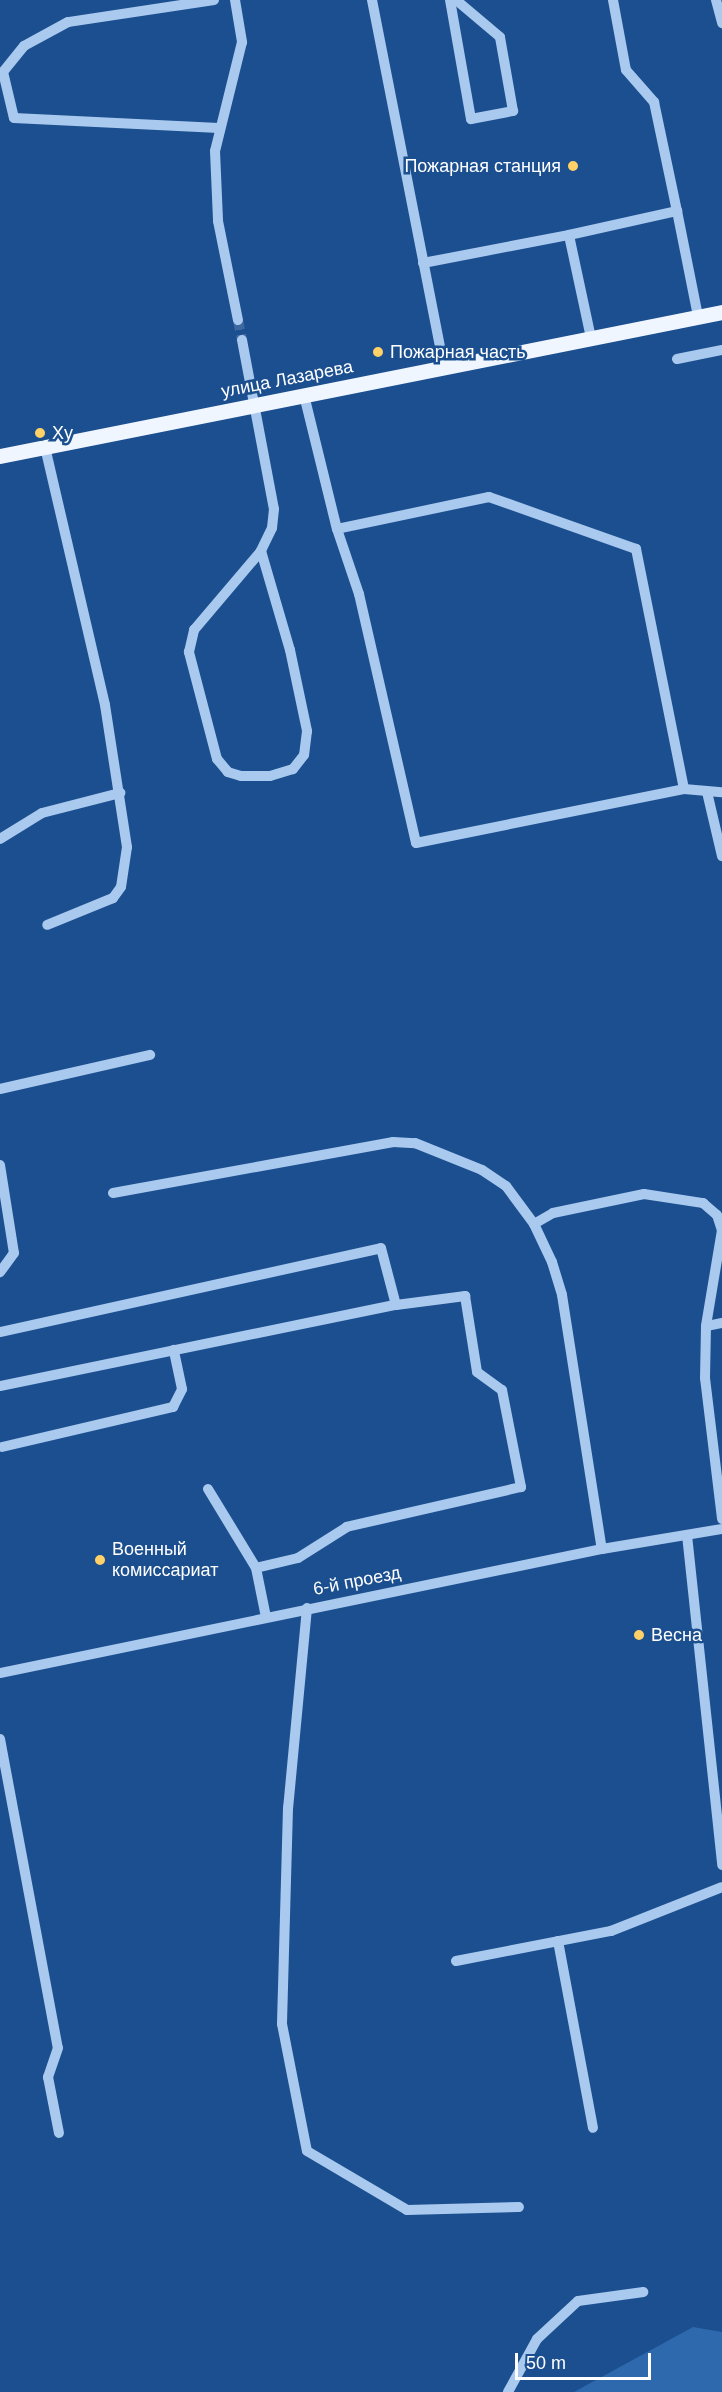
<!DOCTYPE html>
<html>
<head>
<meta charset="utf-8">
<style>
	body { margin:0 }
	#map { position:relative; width:722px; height:2392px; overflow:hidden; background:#1b4f8f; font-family:Arial,sans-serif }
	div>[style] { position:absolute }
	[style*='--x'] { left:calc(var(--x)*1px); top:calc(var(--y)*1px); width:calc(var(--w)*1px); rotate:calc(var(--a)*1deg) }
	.green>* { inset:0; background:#2e69ad }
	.minor-tunnel>* { height:10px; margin-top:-5px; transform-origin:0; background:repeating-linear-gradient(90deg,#3d69a0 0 10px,transparent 0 15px) }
	.minor>* { height:10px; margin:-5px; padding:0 5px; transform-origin:5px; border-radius:5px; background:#a9c9ee }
	.major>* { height:15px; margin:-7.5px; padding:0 7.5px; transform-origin:7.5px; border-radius:7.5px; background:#f0f6ff }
	.dots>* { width:16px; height:16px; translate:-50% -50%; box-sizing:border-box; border:3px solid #1b4f8f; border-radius:50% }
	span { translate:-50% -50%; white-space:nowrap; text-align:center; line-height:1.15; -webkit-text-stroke:5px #1b4f8f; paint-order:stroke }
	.poi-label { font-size:18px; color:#fff }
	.right { translate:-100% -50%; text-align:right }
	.left { translate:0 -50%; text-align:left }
	.street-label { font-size:18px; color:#fff }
	.scale { position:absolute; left:515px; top:2353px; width:136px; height:27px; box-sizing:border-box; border:3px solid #fff; border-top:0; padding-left:8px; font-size:18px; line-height:21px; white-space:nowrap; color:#fff; -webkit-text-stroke:4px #1b4f8f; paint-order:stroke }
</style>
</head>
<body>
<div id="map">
	<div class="green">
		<i style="clip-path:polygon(693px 2327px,722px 2332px,722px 2392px,574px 2392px)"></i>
	</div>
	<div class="minor-tunnel">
		<i style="--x:238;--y:320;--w:20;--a:79"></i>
	</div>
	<div class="minor">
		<i style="--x:214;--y:0;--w:148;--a:171.4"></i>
		<i style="--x:68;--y:22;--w:50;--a:151.4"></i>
		<i style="--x:24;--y:46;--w:33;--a:129"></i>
		<i style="--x:3;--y:72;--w:47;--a:76.6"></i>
		<i style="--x:14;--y:118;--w:205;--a:2.8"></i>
		<i style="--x:235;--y:0;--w:43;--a:80.5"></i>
		<i style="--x:242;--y:42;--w:112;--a:103.9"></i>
		<i style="--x:215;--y:151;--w:70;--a:87.5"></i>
		<i style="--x:218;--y:221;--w:101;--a:78.6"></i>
		<i style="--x:372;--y:0;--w:374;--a:78.9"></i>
		<i style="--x:450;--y:0;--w:121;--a:80"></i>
		<i style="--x:471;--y:119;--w:43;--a:-10.8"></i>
		<i style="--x:513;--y:111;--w:75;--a:-100"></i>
		<i style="--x:500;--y:37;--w:57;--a:-139.9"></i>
		<i style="--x:613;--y:0;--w:71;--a:79.5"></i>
		<i style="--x:626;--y:70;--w:43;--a:48.8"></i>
		<i style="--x:654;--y:102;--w:111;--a:78.1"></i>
		<i style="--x:716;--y:0;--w:24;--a:75"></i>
		<i style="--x:423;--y:263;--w:149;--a:-10.9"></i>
		<i style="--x:591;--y:338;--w:105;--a:-102.1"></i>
		<i style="--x:569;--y:235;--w:111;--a:-12.5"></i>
		<i style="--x:677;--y:211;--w:107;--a:78.7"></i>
		<i style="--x:242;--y:340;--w:172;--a:79.3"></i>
		<i style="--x:274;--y:509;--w:19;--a:96"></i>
		<i style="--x:272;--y:528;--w:25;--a:116"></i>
		<i style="--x:261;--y:551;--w:103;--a:73.7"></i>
		<i style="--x:290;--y:650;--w:83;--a:78.1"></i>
		<i style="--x:307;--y:731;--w:24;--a:97"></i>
		<i style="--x:304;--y:755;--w:18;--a:128"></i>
		<i style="--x:293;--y:769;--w:24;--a:163"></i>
		<i style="--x:270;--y:776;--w:29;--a:180"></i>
		<i style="--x:241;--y:776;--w:14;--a:-163"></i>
		<i style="--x:228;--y:772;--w:17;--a:-130"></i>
		<i style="--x:217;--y:759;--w:111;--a:-104.7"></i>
		<i style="--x:189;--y:652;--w:23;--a:-77"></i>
		<i style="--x:194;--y:630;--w:104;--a:-49.7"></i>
		<i style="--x:677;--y:359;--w:46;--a:-11.3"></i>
		<i style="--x:304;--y:395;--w:138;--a:76.2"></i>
		<i style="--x:337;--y:529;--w:69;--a:71.3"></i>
		<i style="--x:359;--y:594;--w:255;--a:77.1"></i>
		<i style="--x:416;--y:843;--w:273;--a:-11.4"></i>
		<i style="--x:684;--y:789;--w:245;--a:-101.3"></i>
		<i style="--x:636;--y:549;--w:156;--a:-160.5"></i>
		<i style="--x:489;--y:497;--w:155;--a:168.1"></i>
		<i style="--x:45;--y:447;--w:265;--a:76.9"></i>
		<i style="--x:105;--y:705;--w:144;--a:81.2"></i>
		<i style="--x:127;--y:847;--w:40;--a:98.5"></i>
		<i style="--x:121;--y:887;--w:14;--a:126"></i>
		<i style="--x:113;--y:898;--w:71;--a:157.8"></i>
		<i style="--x:684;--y:789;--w:38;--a:5"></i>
		<i style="--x:707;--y:792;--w:66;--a:76.8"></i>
		<i style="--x:0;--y:839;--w:49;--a:-31.8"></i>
		<i style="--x:42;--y:813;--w:81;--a:-14.4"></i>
		<i style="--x:0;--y:1089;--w:154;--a:-12.8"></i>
		<i style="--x:0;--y:1165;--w:89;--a:81"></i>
		<i style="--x:14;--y:1253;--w:24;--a:126"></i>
		<i style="--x:113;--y:1193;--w:285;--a:-10.3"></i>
		<i style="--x:393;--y:1142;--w:22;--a:3"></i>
		<i style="--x:415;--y:1143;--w:72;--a:21.9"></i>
		<i style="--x:482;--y:1170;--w:29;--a:34"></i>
		<i style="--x:506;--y:1186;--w:47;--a:53.6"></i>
		<i style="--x:534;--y:1224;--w:42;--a:64.7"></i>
		<i style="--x:552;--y:1262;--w:34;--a:73"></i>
		<i style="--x:562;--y:1295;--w:257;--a:81.1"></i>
		<i style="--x:534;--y:1224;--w:22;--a:-30"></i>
		<i style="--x:553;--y:1213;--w:93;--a:-11.8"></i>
		<i style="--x:644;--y:1194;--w:60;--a:8.7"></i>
		<i style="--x:703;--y:1203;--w:18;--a:41"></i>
		<i style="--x:717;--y:1215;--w:16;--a:72"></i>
		<i style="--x:722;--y:1230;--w:97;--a:99.5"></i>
		<i style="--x:722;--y:1323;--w:16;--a:169"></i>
		<i style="--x:706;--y:1326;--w:52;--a:91.1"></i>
		<i style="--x:705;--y:1378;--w:142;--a:83.1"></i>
		<i style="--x:0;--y:1332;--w:390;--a:-12.4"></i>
		<i style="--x:381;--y:1248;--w:59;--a:75.3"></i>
		<i style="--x:0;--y:1386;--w:404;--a:-11.6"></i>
		<i style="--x:396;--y:1305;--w:70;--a:-7.4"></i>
		<i style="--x:465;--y:1296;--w:77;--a:81"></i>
		<i style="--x:477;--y:1372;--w:31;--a:36"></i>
		<i style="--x:502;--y:1390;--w:99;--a:78.9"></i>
		<i style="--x:521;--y:1487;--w:179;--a:167.1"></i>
		<i style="--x:347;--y:1527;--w:58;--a:147.7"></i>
		<i style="--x:298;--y:1558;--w:43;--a:166.6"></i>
		<i style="--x:256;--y:1568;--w:50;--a:78.5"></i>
		<i style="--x:2;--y:1447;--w:176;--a:-13.2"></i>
		<i style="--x:173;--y:1407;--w:20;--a:-63"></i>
		<i style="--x:182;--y:1389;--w:40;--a:-102"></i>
		<i style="--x:208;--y:1489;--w:92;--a:58.7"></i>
		<i style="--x:687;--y:1535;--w:332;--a:83.9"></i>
		<i style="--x:307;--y:1608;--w:201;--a:95.4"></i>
		<i style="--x:288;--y:1808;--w:216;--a:91.6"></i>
		<i style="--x:282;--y:2024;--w:129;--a:78.9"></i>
		<i style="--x:307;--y:2151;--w:116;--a:30.5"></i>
		<i style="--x:407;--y:2210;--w:112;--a:-1.5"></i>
		<i style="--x:0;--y:1673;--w:615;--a:-11.64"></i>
		<i style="--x:602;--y:1549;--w:122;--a:-9.5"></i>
		<i style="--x:0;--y:1739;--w:314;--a:79.4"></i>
		<i style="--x:58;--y:2048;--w:31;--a:109"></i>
		<i style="--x:48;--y:2077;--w:57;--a:78.9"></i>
		<i style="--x:558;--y:1941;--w:190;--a:79.4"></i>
		<i style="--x:456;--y:1961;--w:158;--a:-11"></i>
		<i style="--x:611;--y:1931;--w:119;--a:-21.6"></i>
		<i style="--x:508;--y:2392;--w:60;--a:-61.3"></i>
		<i style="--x:537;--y:2339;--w:56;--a:-42.8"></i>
		<i style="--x:578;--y:2301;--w:66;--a:-7.9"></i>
	</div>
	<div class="major">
		<i style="--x:0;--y:456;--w:736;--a:-11.28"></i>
	</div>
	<div class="dots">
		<i style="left:573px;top:166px;background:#ffd166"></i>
		<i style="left:378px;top:352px;background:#ffd166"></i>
		<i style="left:40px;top:433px;background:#ffd166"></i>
		<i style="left:100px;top:1560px;background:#ffd166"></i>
		<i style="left:639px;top:1635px;background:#ffd166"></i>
	</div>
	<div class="poi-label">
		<span class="right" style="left:561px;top:166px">Пожарная станция</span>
		<span class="left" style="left:390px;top:352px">Пожарная часть</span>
		<span class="left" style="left:52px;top:433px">Xy</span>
		<span class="left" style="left:112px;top:1560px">Военный<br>комиссариат</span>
		<span class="left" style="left:651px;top:1635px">Весна</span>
	</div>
	<div class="street-label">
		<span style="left:287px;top:379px;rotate:-11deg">улица Лазарева</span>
		<span style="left:357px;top:1581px;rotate:-11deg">6-й проезд</span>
	</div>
	<div class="scale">50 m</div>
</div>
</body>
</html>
